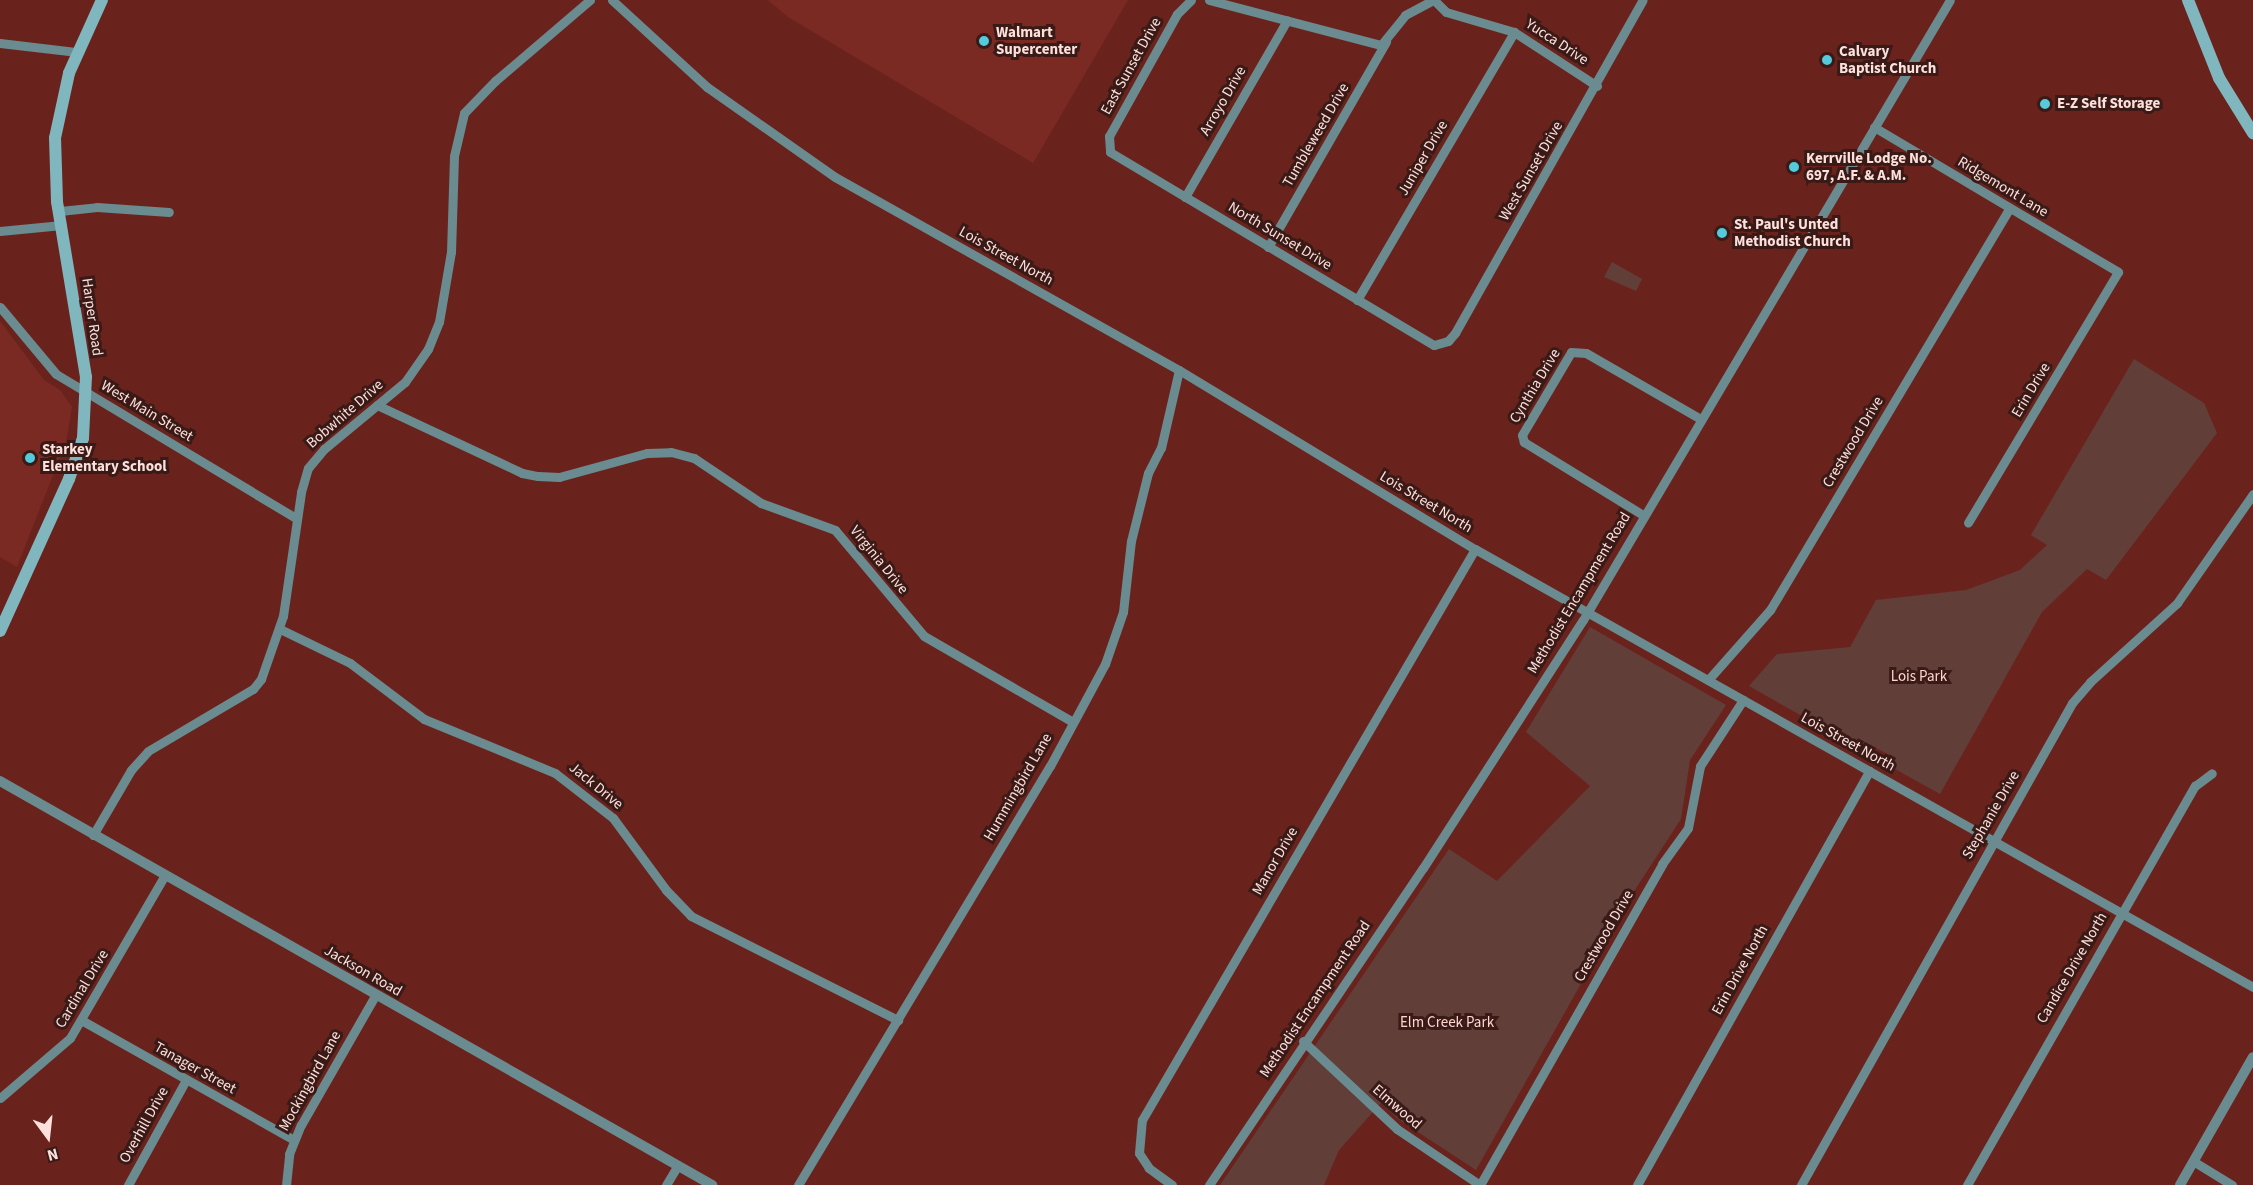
<!DOCTYPE html>
<html>
<head>
<meta charset="utf-8">
<style>
	body { margin:0 }
	#map { position:relative; width:2253px; height:1185px; overflow:hidden; background:#6a231c; font-family:"Source Sans 3",sans-serif }
	div>[style] { position:absolute }
	[style*='--x'] { left:calc(var(--x)*1px); top:calc(var(--y)*1px); width:calc(var(--w)*1px); rotate:calc(var(--a)*1deg) }
	.built>* { inset:0; background:#7a2a23 }
	.green>* { inset:0; background:#623e39 }
	.minor>* { height:9px; margin:-4.5px; padding:0 4.5px; transform-origin:4.5px; border-radius:4.5px; background:#6a8b90 }
	.tertiary>* { height:10px; margin:-5px; padding:0 5px; transform-origin:5px; border-radius:5px; background:#6a8b90 }
	.secondary>* { height:12px; margin:-6px; padding:0 6px; transform-origin:6px; border-radius:6px; background:#80b6be }
	.dots>* { width:16px; height:16px; translate:-50% -50%; box-sizing:border-box; border:3px solid #3a1a16; border-radius:50% }
	span { translate:-50% -50%; white-space:nowrap; text-align:center; line-height:1.15; -webkit-text-stroke:6px #3a1a16; paint-order:stroke }
	.poi-label { font-size:15px; color:#fce0dc; font-weight:700 }
	.left { translate:0 -50%; text-align:left }
	.street-label { font-size:15px; color:#fce0dc }
	.park-label { font-size:15px; color:#fed6cf }
	.north { position:absolute; left:18px; top:1107px; width:60px; height:60px; -webkit-text-stroke:4px #3a1a16; paint-order:stroke; rotate:165deg; font-size:16px; font-weight:700; line-height:24px; text-align:center; color:#fce0dc }
	.north::after { content:''; display:block; margin:auto; width:21px; height:27px; background:#fce0dc; clip-path:polygon(50% 0,100% 100%,50% 72%,0 100%) }
</style>
</head>
<body>
<div id="map">
	<div class="built">
		<i style="clip-path:polygon(768px 0,1128px 0,1033px 163px,788px 17px)"></i>
		<i style="clip-path:polygon(0 321px,44px 380px,60px 390px,72px 407px,66px 442px,17px 567px,0 557px)"></i>
	</div>
	<div class="green">
		<i style="clip-path:polygon(1612px 262px,1642px 279px,1636px 291px,1604px 277px)"></i>
		<i style="clip-path:polygon(2134px 359px,2204px 403px,2217px 433px,2106px 580px,2087px 569px,2042px 612px,1940px 794px,1895px 769px,1892px 756px,1872px 746px,1860px 749px,1749px 686px,1777px 654px,1850px 647px,1876px 600px,1966px 590px,2020px 570px,2047px 545px,2031px 535px)"></i>
		<i style="clip-path:polygon(1590px 627px,1726px 705px,1690px 760px,1681px 819px,1627px 902px,1476px 1170px,1398px 1119px,1381px 1103px,1339px 1150px,1324px 1185px,1220px 1185px,1449px 849px,1497px 881px,1590px 786px,1526px 732px)"></i>
	</div>
	<div class="minor">
		<i style="--x:612;--y:0;--w:129;--a:42.5"></i>
		<i style="--x:707;--y:87;--w:156;--a:35.1"></i>
		<i style="--x:835;--y:177;--w:394;--a:29.3"></i>
		<i style="--x:1179;--y:370;--w:346;--a:31.2"></i>
		<i style="--x:1475;--y:549;--w:893;--a:29.38"></i>
		<i style="--x:1191;--y:0;--w:20;--a:135"></i>
		<i style="--x:1177;--y:14;--w:140;--a:119.1"></i>
		<i style="--x:1109;--y:136;--w:16;--a:86"></i>
		<i style="--x:1110;--y:152;--w:377;--a:30.8"></i>
		<i style="--x:1434;--y:345;--w:15;--a:-16"></i>
		<i style="--x:1448;--y:341;--w:11;--a:-49"></i>
		<i style="--x:1455;--y:333;--w:382;--a:-60.6"></i>
		<i style="--x:1209;--y:0;--w:178;--a:14.7"></i>
		<i style="--x:1381;--y:45;--w:38;--a:-51"></i>
		<i style="--x:1405;--y:15;--w:32;--a:-28"></i>
		<i style="--x:1434;--y:0;--w:17;--a:45"></i>
		<i style="--x:1446;--y:12;--w:71;--a:16.4"></i>
		<i style="--x:1514;--y:32;--w:99;--a:33"></i>
		<i style="--x:0;--y:43;--w:78;--a:6.7"></i>
		<i style="--x:1874;--y:127;--w:284;--a:30.7"></i>
		<i style="--x:2118;--y:272;--w:292;--a:120.9"></i>
		<i style="--x:1185;--y:197;--w:204;--a:-60"></i>
		<i style="--x:60;--y:211;--w:37;--a:-6"></i>
		<i style="--x:97;--y:207;--w:72;--a:4"></i>
		<i style="--x:0;--y:231;--w:62;--a:-5.5"></i>
		<i style="--x:1268;--y:247;--w:237;--a:-60.1"></i>
		<i style="--x:1357;--y:300;--w:311;--a:-59.6"></i>
		<i style="--x:0;--y:307;--w:87;--a:50.1"></i>
		<i style="--x:56;--y:374;--w:281;--a:31"></i>
		<i style="--x:377;--y:405;--w:160;--a:25.1"></i>
		<i style="--x:522;--y:473;--w:16;--a:11"></i>
		<i style="--x:538;--y:476;--w:21;--a:3"></i>
		<i style="--x:559;--y:477;--w:91;--a:-15.3"></i>
		<i style="--x:647;--y:453;--w:24;--a:-2"></i>
		<i style="--x:671;--y:452;--w:24;--a:15"></i>
		<i style="--x:694;--y:458;--w:81;--a:33.9"></i>
		<i style="--x:761;--y:503;--w:79;--a:20"></i>
		<i style="--x:835;--y:530;--w:138;--a:50"></i>
		<i style="--x:924;--y:636;--w:172;--a:30"></i>
		<i style="--x:1643;--y:515;--w:140;--a:-148.5"></i>
		<i style="--x:1524;--y:442;--w:7;--a:-106"></i>
		<i style="--x:1522;--y:435;--w:96;--a:-59.4"></i>
		<i style="--x:1571;--y:352;--w:15;--a:4"></i>
		<i style="--x:1586;--y:353;--w:133;--a:29.9"></i>
		<i style="--x:280;--y:629;--w:78;--a:25.9"></i>
		<i style="--x:350;--y:663;--w:93;--a:37.1"></i>
		<i style="--x:424;--y:719;--w:142;--a:22.4"></i>
		<i style="--x:555;--y:773;--w:73;--a:37.8"></i>
		<i style="--x:613;--y:818;--w:89;--a:53.6"></i>
		<i style="--x:666;--y:890;--w:36;--a:46"></i>
		<i style="--x:691;--y:916;--w:232;--a:26.7"></i>
		<i style="--x:1708;--y:680;--w:94;--a:-48.5"></i>
		<i style="--x:1770;--y:610;--w:467;--a:-59.2"></i>
		<i style="--x:93;--y:835;--w:75;--a:-59.7"></i>
		<i style="--x:131;--y:770;--w:25;--a:-48"></i>
		<i style="--x:148;--y:751;--w:122;--a:-30.6"></i>
		<i style="--x:253;--y:689;--w:13;--a:-51"></i>
		<i style="--x:261;--y:679;--w:67;--a:-70.8"></i>
		<i style="--x:283;--y:616;--w:125;--a:-81.7"></i>
		<i style="--x:301;--y:492;--w:25;--a:-74"></i>
		<i style="--x:308;--y:468;--w:25;--a:-50"></i>
		<i style="--x:324;--y:449;--w:105;--a:-39.6"></i>
		<i style="--x:405;--y:382;--w:40;--a:-55.1"></i>
		<i style="--x:428;--y:349;--w:29;--a:-68"></i>
		<i style="--x:439;--y:322;--w:71;--a:-80.3"></i>
		<i style="--x:451;--y:252;--w:96;--a:-88.2"></i>
		<i style="--x:454;--y:156;--w:44;--a:-76.9"></i>
		<i style="--x:464;--y:113;--w:45;--a:-45.9"></i>
		<i style="--x:495;--y:81;--w:125;--a:-40.5"></i>
		<i style="--x:83;--y:1021;--w:242;--a:29.4"></i>
		<i style="--x:1303;--y:1041;--w:129;--a:43.1"></i>
		<i style="--x:1397;--y:1129;--w:100;--a:34"></i>
		<i style="--x:0;--y:1098;--w:92;--a:-40.6"></i>
		<i style="--x:70;--y:1038;--w:189;--a:-59.8"></i>
		<i style="--x:2193;--y:1161;--w:46;--a:31.6"></i>
		<i style="--x:128;--y:1185;--w:120;--a:-61.1"></i>
		<i style="--x:286;--y:1185;--w:31;--a:-84"></i>
		<i style="--x:289;--y:1154;--w:31;--a:-68"></i>
		<i style="--x:301;--y:1125;--w:149;--a:-60.2"></i>
		<i style="--x:666;--y:1185;--w:23;--a:-59"></i>
		<i style="--x:798;--y:1185;--w:489;--a:-59"></i>
		<i style="--x:1050;--y:766;--w:116;--a:-61.7"></i>
		<i style="--x:1105;--y:664;--w:55;--a:-70.9"></i>
		<i style="--x:1123;--y:612;--w:71;--a:-83.6"></i>
		<i style="--x:1131;--y:541;--w:70;--a:-76"></i>
		<i style="--x:1148;--y:473;--w:28;--a:-63"></i>
		<i style="--x:1161;--y:448;--w:80;--a:-77"></i>
		<i style="--x:1172;--y:1185;--w:29;--a:-144"></i>
		<i style="--x:1149;--y:1168;--w:18;--a:-124"></i>
		<i style="--x:1139;--y:1153;--w:33;--a:-85"></i>
		<i style="--x:1142;--y:1120;--w:661;--a:-59.75"></i>
		<i style="--x:1209;--y:1185;--w:382;--a:-56"></i>
		<i style="--x:1423;--y:868;--w:295;--a:-57.2"></i>
		<i style="--x:1583;--y:620;--w:720;--a:-59.38"></i>
		<i style="--x:1480;--y:1185;--w:369;--a:-60.4"></i>
		<i style="--x:1662;--y:864;--w:44;--a:-54.2"></i>
		<i style="--x:1688;--y:828;--w:63;--a:-79"></i>
		<i style="--x:1700;--y:766;--w:79;--a:-56.9"></i>
		<i style="--x:1637;--y:1185;--w:475;--a:-60.7"></i>
		<i style="--x:1801;--y:1185;--w:553;--a:-60.65"></i>
		<i style="--x:2072;--y:703;--w:28;--a:-49"></i>
		<i style="--x:2090;--y:682;--w:118;--a:-42.2"></i>
		<i style="--x:2177;--y:603;--w:133;--a:-55.1"></i>
		<i style="--x:1967;--y:1185;--w:460;--a:-60.3"></i>
		<i style="--x:2195;--y:786;--w:21;--a:-37"></i>
	</div>
	<div class="tertiary">
		<i style="--x:0;--y:781;--w:819;--a:29.57"></i>
		<i style="--x:2180;--y:1185;--w:147;--a:-60.3"></i>
	</div>
	<div class="secondary">
		<i style="--x:2188;--y:0;--w:84;--a:68.3"></i>
		<i style="--x:2219;--y:78;--w:65;--a:58.3"></i>
		<i style="--x:0;--y:631;--w:167;--a:-65.6"></i>
		<i style="--x:69;--y:479;--w:43;--a:-71.1"></i>
		<i style="--x:83;--y:438;--w:61;--a:-87.2"></i>
		<i style="--x:86;--y:377;--w:178;--a:-99.4"></i>
		<i style="--x:57;--y:201;--w:63;--a:-91.8"></i>
		<i style="--x:55;--y:138;--w:66;--a:-77.8"></i>
		<i style="--x:69;--y:73;--w:80;--a:-65.7"></i>
	</div>
	<div class="dots">
		<i style="left:984px;top:41px;background:#53cbdc"></i>
		<i style="left:1827px;top:60px;background:#53cbdc"></i>
		<i style="left:2045px;top:104px;background:#53cbdc"></i>
		<i style="left:1794px;top:167px;background:#53cbdc"></i>
		<i style="left:1722px;top:233px;background:#53cbdc"></i>
		<i style="left:30px;top:458px;background:#53cbdc"></i>
	</div>
	<div class="poi-label">
		<span class="left" style="left:996px;top:41px">Walmart<br>Supercenter</span>
		<span class="left" style="left:1839px;top:60px">Calvary<br>Baptist Church</span>
		<span class="left" style="left:2057px;top:104px">E-Z Self Storage</span>
		<span class="left" style="left:1806px;top:167px">Kerrville Lodge No.<br>697, A.F. &amp; A.M.</span>
		<span class="left" style="left:1734px;top:233px">St. Paul's Unted<br>Methodist Church</span>
		<span class="left" style="left:42px;top:458px">Starkey<br>Elementary School</span>
	</div>
	<div class="street-label">
		<span style="left:1557px;top:42px;rotate:33deg">Yucca Drive</span>
		<span style="left:1131px;top:66px;rotate:-61deg">East Sunset Drive</span>
		<span style="left:1223px;top:101px;rotate:-60deg">Arroyo Drive</span>
		<span style="left:1316px;top:135px;rotate:-60deg">Tumbleweed Drive</span>
		<span style="left:1423px;top:158px;rotate:-60deg">Juniper Drive</span>
		<span style="left:1531px;top:171px;rotate:-60deg">West Sunset Drive</span>
		<span style="left:2003px;top:187px;rotate:31deg">Ridgemont Lane</span>
		<span style="left:1280px;top:236px;rotate:31deg">North Sunset Drive</span>
		<span style="left:1006px;top:256px;rotate:29deg">Lois Street North</span>
		<span style="left:92px;top:317px;rotate:82deg">Harper Road</span>
		<span style="left:1535px;top:386px;rotate:-59deg">Cynthia Drive</span>
		<span style="left:2031px;top:390px;rotate:-59deg">Erin Drive</span>
		<span style="left:147px;top:411px;rotate:31deg">West Main Street</span>
		<span style="left:345px;top:414px;rotate:-41deg">Bobwhite Drive</span>
		<span style="left:1853px;top:442px;rotate:-59deg">Crestwood Drive</span>
		<span style="left:1426px;top:502px;rotate:31deg">Lois Street North</span>
		<span style="left:879px;top:560px;rotate:51deg">Virginia Drive</span>
		<span style="left:1579px;top:593px;rotate:-59deg">Methodist Encampment Road</span>
		<span style="left:1848px;top:742px;rotate:29deg">Lois Street North</span>
		<span style="left:596px;top:786px;rotate:39deg">Jack Drive</span>
		<span style="left:1018px;top:787px;rotate:-60deg">Hummingbird Lane</span>
		<span style="left:1991px;top:815px;rotate:-60deg">Stephanie Drive</span>
		<span style="left:1275px;top:861px;rotate:-60deg">Manor Drive</span>
		<span style="left:1604px;top:936px;rotate:-60deg">Crestwood Drive</span>
		<span style="left:2072px;top:968px;rotate:-60deg">Candice Drive North</span>
		<span style="left:1740px;top:970px;rotate:-61deg">Erin Drive North</span>
		<span style="left:363px;top:971px;rotate:30deg">Jackson Road</span>
		<span style="left:82px;top:989px;rotate:-59deg">Cardinal Drive</span>
		<span style="left:1315px;top:999px;rotate:-56deg">Methodist Encampment Road</span>
		<span style="left:195px;top:1068px;rotate:29deg">Tanager Street</span>
		<span style="left:310px;top:1081px;rotate:-61deg">Mockingbird Lane</span>
		<span style="left:1397px;top:1107px;rotate:41deg">Elmwood</span>
		<span style="left:144px;top:1125px;rotate:-61deg">Overhill Drive</span>
	</div>
	<div class="park-label">
		<span style="left:1919px;top:677px">Lois Park</span>
		<span style="left:1447px;top:1023px">Elm Creek Park</span>
	</div>
	<div class="north">N</div>
</div>
</body>
</html>
